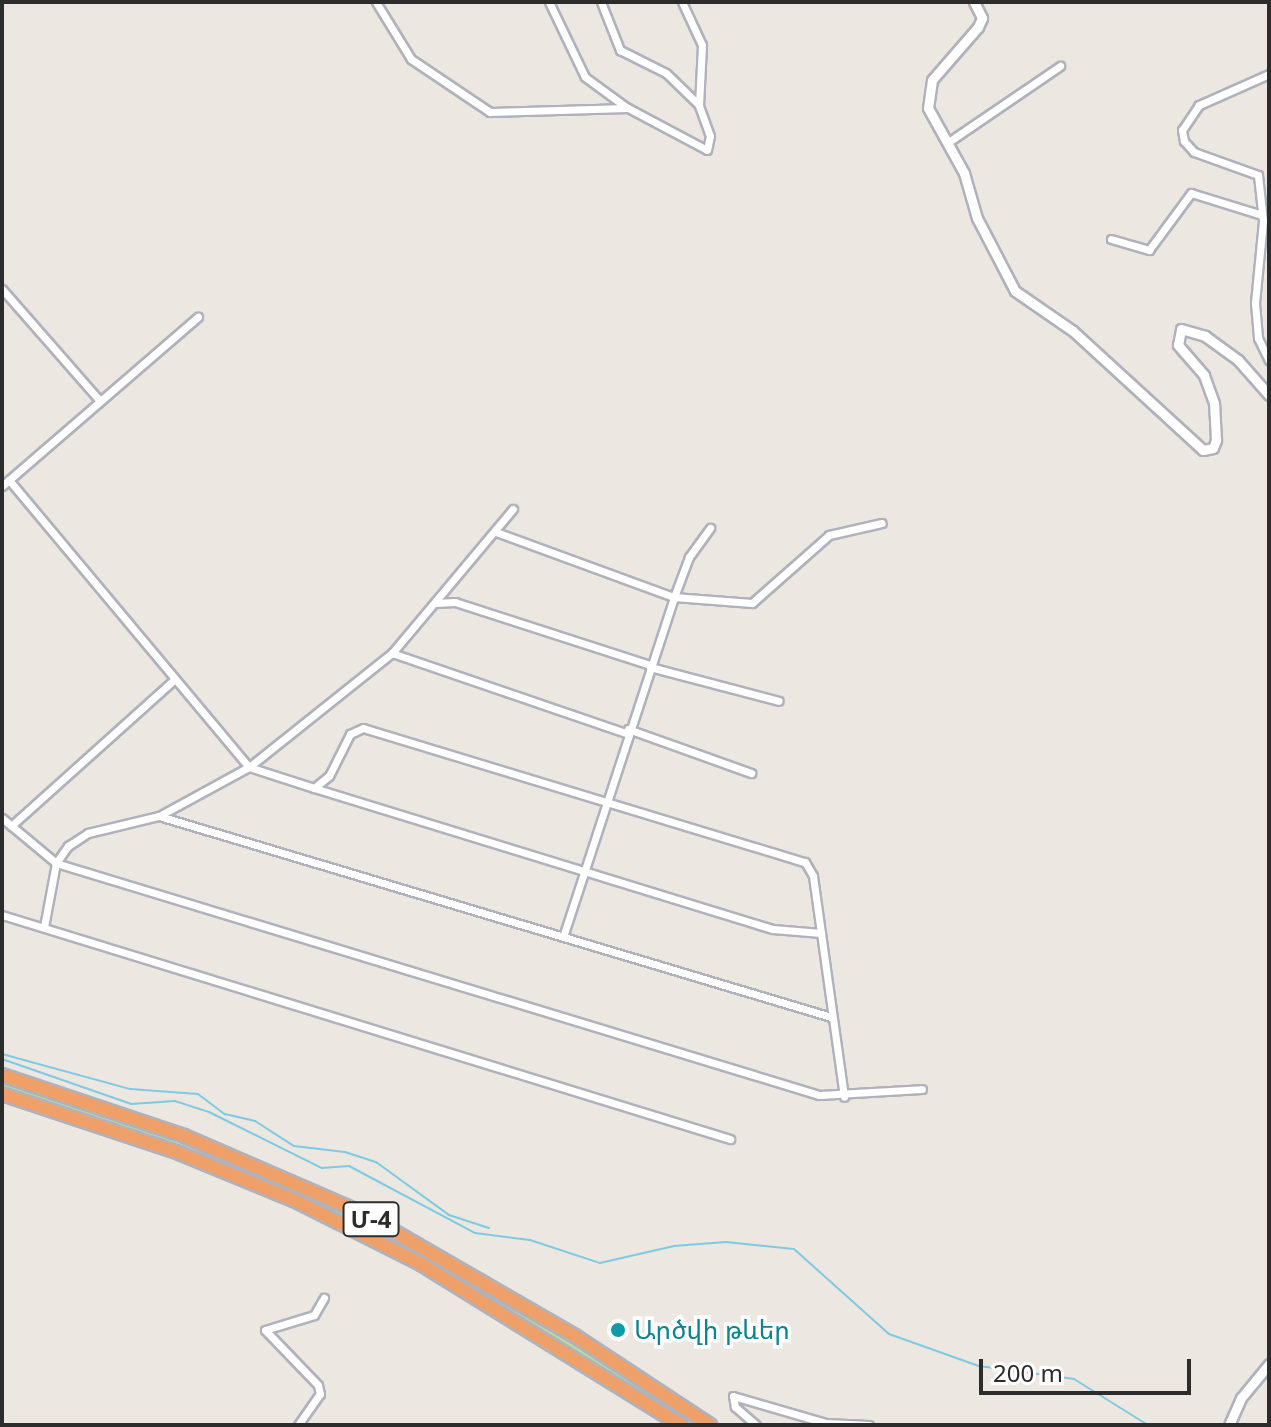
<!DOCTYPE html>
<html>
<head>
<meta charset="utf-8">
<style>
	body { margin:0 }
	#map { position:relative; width:1271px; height:1427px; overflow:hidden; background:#ece7e0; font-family:"Noto Sans","Noto Sans Armenian",sans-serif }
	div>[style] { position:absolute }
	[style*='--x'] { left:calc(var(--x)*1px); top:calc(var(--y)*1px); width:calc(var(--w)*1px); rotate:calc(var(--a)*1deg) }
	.green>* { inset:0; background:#b7dda2 }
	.stream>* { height:2px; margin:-1px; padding:0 1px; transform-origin:1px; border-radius:1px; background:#7ecae3 }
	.roads { filter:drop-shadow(2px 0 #b0b2bb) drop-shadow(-2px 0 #b0b2bb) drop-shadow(0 2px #b0b2bb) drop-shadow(0 -2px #b0b2bb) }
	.street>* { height:7px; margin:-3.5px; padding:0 3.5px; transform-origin:3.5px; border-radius:3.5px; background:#fff }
	.secondary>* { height:9px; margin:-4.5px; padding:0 4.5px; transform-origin:4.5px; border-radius:4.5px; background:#fff }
	.highway>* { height:12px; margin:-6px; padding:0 6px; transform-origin:6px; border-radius:6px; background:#efa068 }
	.dots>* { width:22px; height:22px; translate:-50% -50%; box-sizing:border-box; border:4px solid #fff; border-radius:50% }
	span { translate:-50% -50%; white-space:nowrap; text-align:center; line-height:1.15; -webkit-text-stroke:7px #fff; paint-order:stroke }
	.shield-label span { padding:2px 6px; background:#fff; border:2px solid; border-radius:6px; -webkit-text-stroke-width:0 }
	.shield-label { font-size:24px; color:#2c2c2c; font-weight:700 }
	.culture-label { font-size:26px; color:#0d838f }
	.left { translate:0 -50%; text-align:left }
	.frame { position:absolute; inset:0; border:4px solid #2c2c2c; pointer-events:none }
	.scale { position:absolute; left:979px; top:1359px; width:212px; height:36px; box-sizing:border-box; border:4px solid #2c2c2c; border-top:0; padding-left:10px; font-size:24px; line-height:28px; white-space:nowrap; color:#2c2c2c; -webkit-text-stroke:6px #fff; paint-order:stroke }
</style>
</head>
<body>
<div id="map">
	<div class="green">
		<i style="clip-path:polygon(2px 1081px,158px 1135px,311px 1196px,529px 1312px,695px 1425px,686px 1425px,490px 1296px,370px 1232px,157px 1140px,2px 1087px)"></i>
	</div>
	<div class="stream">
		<i style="--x:2;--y:1054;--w:133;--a:15.3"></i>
		<i style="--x:130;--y:1089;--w:68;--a:4.2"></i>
		<i style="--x:198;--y:1094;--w:34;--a:37"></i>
		<i style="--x:225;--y:1114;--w:31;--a:13"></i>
		<i style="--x:255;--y:1121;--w:46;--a:32.7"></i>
		<i style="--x:294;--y:1146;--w:51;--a:6.7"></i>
		<i style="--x:345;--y:1152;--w:33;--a:18"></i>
		<i style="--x:376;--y:1162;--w:90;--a:36"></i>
		<i style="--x:449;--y:1215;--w:42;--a:18"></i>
		<i style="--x:2;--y:1059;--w:137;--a:19.2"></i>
		<i style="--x:131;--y:1104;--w:44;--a:-3.9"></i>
		<i style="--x:175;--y:1101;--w:36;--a:18"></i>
		<i style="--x:209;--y:1112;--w:126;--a:26.4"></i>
		<i style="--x:322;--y:1168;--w:27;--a:-4"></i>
		<i style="--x:349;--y:1166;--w:143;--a:28"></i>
		<i style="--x:475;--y:1233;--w:55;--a:7.3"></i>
		<i style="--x:530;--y:1240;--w:74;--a:18.2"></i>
		<i style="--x:600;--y:1263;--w:76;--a:-12.9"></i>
		<i style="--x:674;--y:1246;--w:52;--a:-4.4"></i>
		<i style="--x:726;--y:1242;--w:68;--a:5.9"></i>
		<i style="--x:794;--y:1249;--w:127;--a:41.8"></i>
		<i style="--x:889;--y:1334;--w:96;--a:19.6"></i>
		<i style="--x:979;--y:1366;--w:96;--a:7.8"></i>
		<i style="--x:1074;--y:1379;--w:87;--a:31.9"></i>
	</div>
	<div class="roads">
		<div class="street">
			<i style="--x:376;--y:2;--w:67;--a:58.4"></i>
			<i style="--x:411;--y:59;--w:95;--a:33.9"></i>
			<i style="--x:490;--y:112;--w:138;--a:-1.7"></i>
			<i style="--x:628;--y:108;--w:89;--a:28"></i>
			<i style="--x:707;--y:150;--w:14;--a:-78"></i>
			<i style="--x:710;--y:136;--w:33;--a:-110"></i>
			<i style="--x:699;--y:105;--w:60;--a:-87.1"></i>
			<i style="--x:702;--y:45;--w:47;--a:-114.9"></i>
			<i style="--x:549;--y:2;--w:83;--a:64.4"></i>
			<i style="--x:585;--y:77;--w:51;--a:36.2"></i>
			<i style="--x:601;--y:2;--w:52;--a:68.4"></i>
			<i style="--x:620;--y:50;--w:51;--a:26.6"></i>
			<i style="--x:666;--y:73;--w:46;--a:44.1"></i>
			<i style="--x:1269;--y:74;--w:77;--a:156.1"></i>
			<i style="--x:1199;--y:105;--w:30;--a:124"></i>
			<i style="--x:1182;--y:130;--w:11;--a:80"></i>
			<i style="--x:1184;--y:141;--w:15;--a:48"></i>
			<i style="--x:1194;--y:152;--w:68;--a:19.8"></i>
			<i style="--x:1258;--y:175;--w:46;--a:83.8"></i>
			<i style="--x:1263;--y:221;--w:82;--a:95.6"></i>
			<i style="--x:1255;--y:303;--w:35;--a:85"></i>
			<i style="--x:1258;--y:338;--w:25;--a:64"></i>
			<i style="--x:947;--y:143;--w:137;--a:-34.3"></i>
			<i style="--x:1111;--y:239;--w:40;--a:16"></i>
			<i style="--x:1149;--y:250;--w:71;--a:-53.6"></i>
			<i style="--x:1191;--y:193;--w:74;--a:17.2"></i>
			<i style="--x:2;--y:289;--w:149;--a:48.8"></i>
			<i style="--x:9;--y:480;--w:374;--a:50.1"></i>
			<i style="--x:249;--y:767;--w:68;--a:17.9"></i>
			<i style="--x:314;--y:788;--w:19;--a:-39"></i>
			<i style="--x:329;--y:776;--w:47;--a:-63.4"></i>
			<i style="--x:350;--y:734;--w:14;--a:-25"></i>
			<i style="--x:363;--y:728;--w:462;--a:16.9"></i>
			<i style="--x:805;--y:862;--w:16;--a:60"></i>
			<i style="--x:813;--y:876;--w:223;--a:82"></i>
			<i style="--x:2;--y:486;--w:259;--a:-40.8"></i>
			<i style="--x:496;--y:532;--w:189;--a:20.1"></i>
			<i style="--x:674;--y:597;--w:78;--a:4.4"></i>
			<i style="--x:752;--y:603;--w:103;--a:-41.4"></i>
			<i style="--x:829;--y:535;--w:54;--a:-12.8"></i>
			<i style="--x:435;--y:603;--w:20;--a:-3"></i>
			<i style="--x:455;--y:602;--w:205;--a:17.9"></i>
			<i style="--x:392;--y:653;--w:247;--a:18.9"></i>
			<i style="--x:650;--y:667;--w:133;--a:14.8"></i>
			<i style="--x:628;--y:729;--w:131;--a:19.7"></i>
			<i style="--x:314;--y:788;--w:480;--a:17.1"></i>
			<i style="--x:773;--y:929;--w:48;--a:4.8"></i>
			<i style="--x:159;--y:816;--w:701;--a:16.65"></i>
			<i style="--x:2;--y:818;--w:70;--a:39.8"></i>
			<i style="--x:56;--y:863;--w:797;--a:16.91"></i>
			<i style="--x:819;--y:1095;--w:103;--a:-3.3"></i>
			<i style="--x:11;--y:826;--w:220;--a:-41.9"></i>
			<i style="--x:2;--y:915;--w:762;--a:17.1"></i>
			<i style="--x:44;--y:927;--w:65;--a:-79.4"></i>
			<i style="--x:56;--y:863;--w:21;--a:-55"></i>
			<i style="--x:68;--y:846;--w:24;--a:-33"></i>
			<i style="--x:88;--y:833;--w:73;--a:-13.5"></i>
			<i style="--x:159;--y:816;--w:102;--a:-28.6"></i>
			<i style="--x:249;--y:767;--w:183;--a:-38.6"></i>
			<i style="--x:392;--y:653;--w:188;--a:-50"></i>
			<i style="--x:563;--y:937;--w:358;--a:-71.9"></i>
			<i style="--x:674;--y:597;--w:43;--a:-69.4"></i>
			<i style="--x:689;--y:557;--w:36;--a:-54"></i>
			<i style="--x:298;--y:1425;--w:38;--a:-55"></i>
			<i style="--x:320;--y:1394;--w:9;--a:-103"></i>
			<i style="--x:318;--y:1385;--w:76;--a:-133.9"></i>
			<i style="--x:265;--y:1330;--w:51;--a:-17"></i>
			<i style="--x:314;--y:1315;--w:20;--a:-60"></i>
			<i style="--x:756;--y:1425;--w:28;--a:-139"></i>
			<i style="--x:735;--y:1407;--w:11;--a:-100"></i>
			<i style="--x:733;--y:1396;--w:97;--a:16.2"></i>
			<i style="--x:826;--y:1423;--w:43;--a:2.7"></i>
		</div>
		<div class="secondary">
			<i style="--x:974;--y:2;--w:18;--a:63"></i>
			<i style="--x:982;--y:18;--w:10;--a:114"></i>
			<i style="--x:978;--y:27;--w:70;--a:131"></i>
			<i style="--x:932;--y:80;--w:28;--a:98"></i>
			<i style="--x:928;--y:108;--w:74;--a:61"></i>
			<i style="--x:964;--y:173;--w:47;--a:73.9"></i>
			<i style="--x:977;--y:218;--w:82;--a:62.5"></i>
			<i style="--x:1015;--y:291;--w:70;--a:34.6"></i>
			<i style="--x:1073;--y:331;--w:176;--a:42.5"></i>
			<i style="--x:1203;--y:450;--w:10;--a:-11"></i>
			<i style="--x:1213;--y:448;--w:9;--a:-69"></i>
			<i style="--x:1216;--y:440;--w:37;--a:-93"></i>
			<i style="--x:1214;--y:403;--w:30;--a:-110"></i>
			<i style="--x:1204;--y:375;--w:40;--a:-131"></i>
			<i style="--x:1178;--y:345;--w:16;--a:-79"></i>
			<i style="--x:1181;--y:329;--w:25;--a:16"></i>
			<i style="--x:1205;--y:336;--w:41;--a:36"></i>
			<i style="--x:1238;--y:360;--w:47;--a:48.5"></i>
			<i style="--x:1229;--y:1425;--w:30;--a:-66"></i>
			<i style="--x:1241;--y:1398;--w:44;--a:-50.5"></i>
		</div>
		<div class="highway">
			<i style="--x:2;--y:1075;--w:192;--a:18.5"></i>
			<i style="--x:184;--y:1136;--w:194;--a:23.4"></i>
			<i style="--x:362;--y:1213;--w:246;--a:30"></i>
			<i style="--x:575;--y:1336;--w:162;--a:33.4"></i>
			<i style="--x:2;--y:1094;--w:187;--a:18.4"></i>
			<i style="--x:179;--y:1153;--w:126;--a:22.3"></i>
			<i style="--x:296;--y:1201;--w:140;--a:26.7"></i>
			<i style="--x:421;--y:1264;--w:306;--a:31.8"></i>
		</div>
	</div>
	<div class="dots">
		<i style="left:618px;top:1330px;background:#0f9aa8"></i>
	</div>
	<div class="shield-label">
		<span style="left:371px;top:1219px">Մ-4</span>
	</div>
	<div class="culture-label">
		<span class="left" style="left:634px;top:1330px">Արծվի թևեր</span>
	</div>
	<div class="frame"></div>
	<div class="scale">200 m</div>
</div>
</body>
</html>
